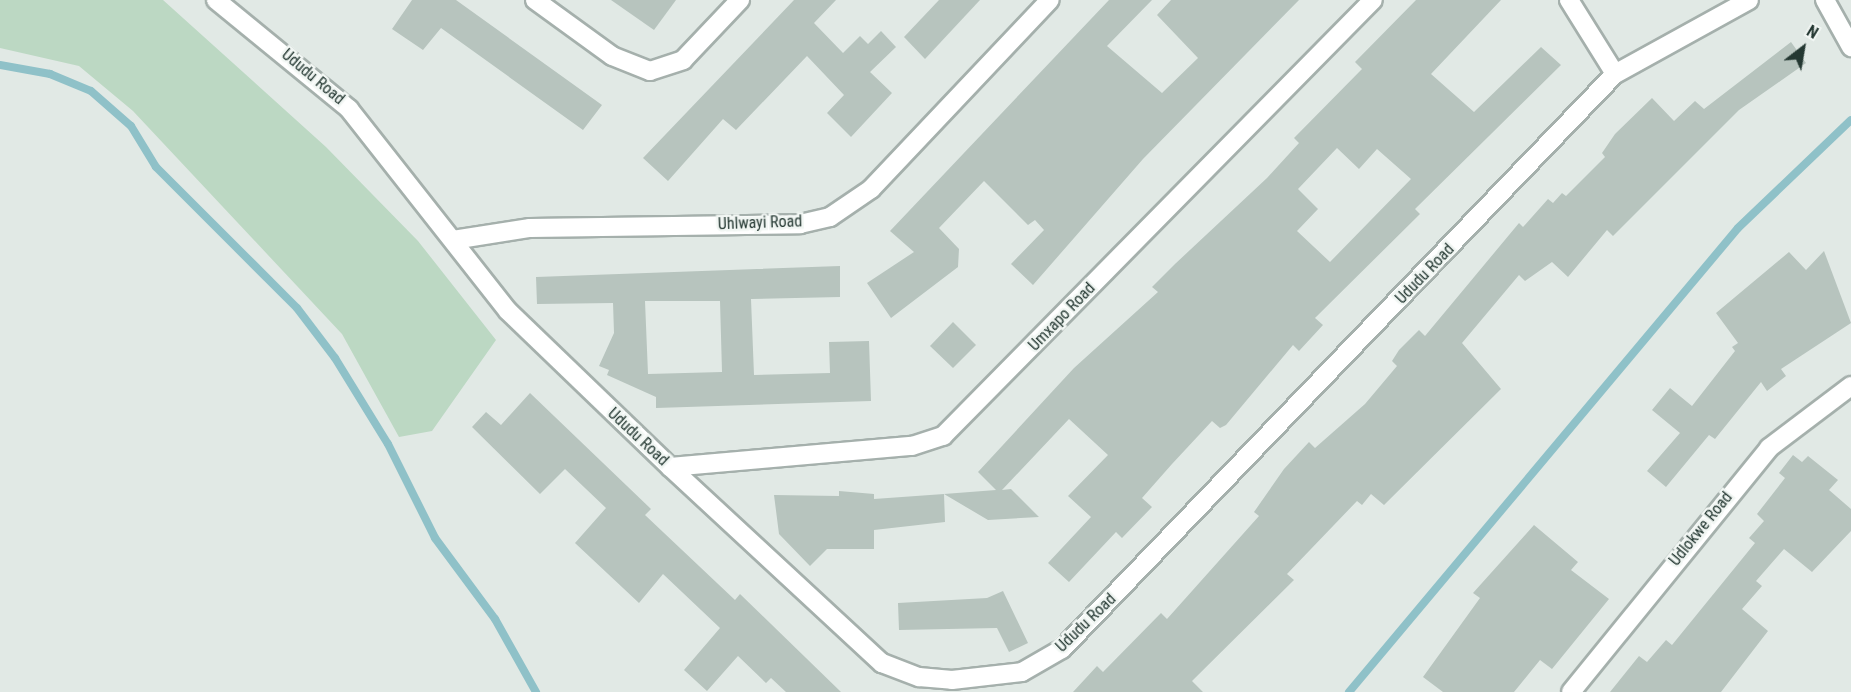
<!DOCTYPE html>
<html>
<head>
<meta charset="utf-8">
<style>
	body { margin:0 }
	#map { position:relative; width:1851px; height:692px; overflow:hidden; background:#e1e9e5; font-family:"Roboto Condensed",sans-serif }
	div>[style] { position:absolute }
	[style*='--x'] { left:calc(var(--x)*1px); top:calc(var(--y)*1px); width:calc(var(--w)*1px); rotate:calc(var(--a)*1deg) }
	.green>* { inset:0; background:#bcd8c3 }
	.stream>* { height:8px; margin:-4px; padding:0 4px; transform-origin:4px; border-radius:4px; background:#8fc1c8 }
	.building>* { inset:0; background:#b7c4be }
	.roads { filter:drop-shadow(2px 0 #a5b0ac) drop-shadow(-2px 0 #a5b0ac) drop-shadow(0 2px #a5b0ac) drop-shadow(0 -2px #a5b0ac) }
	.minor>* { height:18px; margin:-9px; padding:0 9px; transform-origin:9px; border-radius:9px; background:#fff }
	span { translate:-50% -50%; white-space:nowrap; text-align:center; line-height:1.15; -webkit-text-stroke:5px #f1f6f3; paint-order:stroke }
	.street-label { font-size:16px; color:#243832 }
	.north { position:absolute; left:1773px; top:18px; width:60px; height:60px; -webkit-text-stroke:4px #f1f6f3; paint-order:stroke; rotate:31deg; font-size:16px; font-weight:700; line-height:24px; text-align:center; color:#243832 }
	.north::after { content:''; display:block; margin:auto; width:21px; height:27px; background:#243832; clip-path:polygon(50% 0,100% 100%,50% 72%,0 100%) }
</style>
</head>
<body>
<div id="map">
	<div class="green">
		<i style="clip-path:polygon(0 0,163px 0,326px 147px,418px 241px,496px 340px,432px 431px,399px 437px,342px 334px,133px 111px,79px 66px,0 48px)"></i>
	</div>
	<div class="stream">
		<i style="--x:0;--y:65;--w:51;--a:10.2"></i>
		<i style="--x:50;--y:74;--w:44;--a:22.5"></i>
		<i style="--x:91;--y:91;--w:53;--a:41.2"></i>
		<i style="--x:131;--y:126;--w:48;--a:58.6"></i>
		<i style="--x:156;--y:167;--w:199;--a:45"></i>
		<i style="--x:297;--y:308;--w:63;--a:52.8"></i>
		<i style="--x:335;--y:358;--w:101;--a:58.4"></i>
		<i style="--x:388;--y:444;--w:105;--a:63.4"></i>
		<i style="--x:435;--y:538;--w:101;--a:53.5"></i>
		<i style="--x:495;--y:619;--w:84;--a:60.7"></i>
		<i style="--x:1349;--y:692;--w:605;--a:-50.02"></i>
		<i style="--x:1738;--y:228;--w:156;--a:-43.7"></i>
	</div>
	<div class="building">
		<i style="clip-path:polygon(412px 0,456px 0,602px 105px,583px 130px,441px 28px,423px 50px,392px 29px)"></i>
		<i style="clip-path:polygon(611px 0,676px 0,654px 30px)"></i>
		<i style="clip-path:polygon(794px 0,836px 0,814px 23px,843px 53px,860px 36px,868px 44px,881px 31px,896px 47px,870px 72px,892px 93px,851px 137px,827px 113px,844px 95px,807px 56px,736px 130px,723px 119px,668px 181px,643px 158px)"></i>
		<i style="clip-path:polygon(939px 0,980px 0,925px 59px,904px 37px)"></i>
		<i style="clip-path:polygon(1109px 0,1152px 0,1107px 46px,1162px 93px,1198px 58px,1157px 15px,1171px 0,1299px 0,1143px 159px,1033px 285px,1011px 264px,1044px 230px,1035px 220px,1028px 225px,984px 181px,939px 228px,959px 249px,958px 267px,891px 318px,867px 283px,914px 252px,890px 231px)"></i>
		<i style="clip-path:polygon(evenodd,1416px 0,1501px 0,1431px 74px,1474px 112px,1541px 47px,1561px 65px,1415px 209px,1420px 214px,1315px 318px,1323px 325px,1299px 351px,1293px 345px,1226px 425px,1220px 428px,1212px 421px,1172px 464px,1142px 498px,1152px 507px,1122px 538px,1116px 532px,1069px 582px,1048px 563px,1091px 517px,1068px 496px,1108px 455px,1069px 419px,1002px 490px,1011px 489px,1039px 517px,988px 520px,944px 494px,996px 490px,978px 472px,1074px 368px,1158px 292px,1152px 287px,1175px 264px,1267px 178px,1299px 143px,1294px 138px,1362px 69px,1355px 62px,1416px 0,1337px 148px,1359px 169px,1377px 149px,1411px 179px,1330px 262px,1297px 231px,1318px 209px,1298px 189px,1337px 148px)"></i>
		<i style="clip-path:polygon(1791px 42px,1806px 63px,1739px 110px,1613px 236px,1607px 230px,1568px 277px,1552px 262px,1525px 281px,1519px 275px,1462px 343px,1501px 389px,1384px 505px,1371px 494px,1362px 505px,1357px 501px,1287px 574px,1294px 580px,1192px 681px,1203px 692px,1073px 692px,1097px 666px,1103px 672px,1161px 613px,1167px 619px,1259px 516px,1254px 512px,1284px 469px,1309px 442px,1315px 448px,1365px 404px,1397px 366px,1392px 361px,1399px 350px,1419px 330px,1425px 336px,1519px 223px,1523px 227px,1548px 199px,1553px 203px,1562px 193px,1566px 196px,1605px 157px,1602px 153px,1615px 134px,1652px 98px,1674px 121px,1695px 101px,1704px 109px)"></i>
		<i style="clip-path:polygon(1824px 251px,1851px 323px,1781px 369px,1786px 376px,1767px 391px,1761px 382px,1715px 439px,1709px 435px,1666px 487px,1647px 471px,1680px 433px,1652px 410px,1670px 388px,1692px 406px,1735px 351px,1732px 347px,1738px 343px,1716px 313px,1789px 252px,1806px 270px)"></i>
		<i style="clip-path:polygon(evenodd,840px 266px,840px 297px,751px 299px,754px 375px,830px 373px,829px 342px,869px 341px,871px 401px,656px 408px,656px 397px,607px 375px,609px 370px,599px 366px,614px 333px,613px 303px,537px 304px,536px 277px,840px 266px,645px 301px,720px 301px,722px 372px,648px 374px,645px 301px)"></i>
		<i style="clip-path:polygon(953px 322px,976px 345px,953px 368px,930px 346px)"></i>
		<i style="clip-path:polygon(530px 393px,651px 509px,645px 515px,735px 600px,740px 594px,841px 692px,786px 692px,771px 678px,766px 683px,738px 656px,707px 691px,684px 670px,720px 628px,663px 574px,639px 603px,575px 543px,606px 508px,565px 469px,540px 494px,472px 427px,486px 412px,501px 425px)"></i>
		<i style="clip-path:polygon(1793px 455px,1802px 462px,1808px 456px,1838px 480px,1829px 490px,1851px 509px,1851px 531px,1812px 572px,1784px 549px,1756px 581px,1762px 586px,1742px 609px,1768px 631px,1721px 692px,1610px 692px,1639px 656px,1647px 662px,1666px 640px,1672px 645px,1755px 543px,1749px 538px,1764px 521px,1757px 514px,1785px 478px,1779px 473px)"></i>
		<i style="clip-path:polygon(839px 491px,874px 494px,874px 499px,944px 494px,945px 522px,874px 530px,874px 549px,827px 549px,810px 566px,779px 534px,774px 495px,839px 496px)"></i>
		<i style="clip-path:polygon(1534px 525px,1578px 562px,1571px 570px,1609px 599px,1552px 669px,1540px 660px,1514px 692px,1443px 692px,1423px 677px,1480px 598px,1473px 593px)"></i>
		<i style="clip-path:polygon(1003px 591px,1028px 643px,1009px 652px,997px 628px,899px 630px,898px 603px,987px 598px)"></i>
	</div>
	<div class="roads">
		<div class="minor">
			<i style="--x:216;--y:0;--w:172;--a:39.3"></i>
			<i style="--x:349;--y:109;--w:257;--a:51.8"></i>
			<i style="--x:508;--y:311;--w:225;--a:43.9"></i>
			<i style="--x:670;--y:467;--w:289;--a:42.8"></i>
			<i style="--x:882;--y:663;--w:40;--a:21"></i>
			<i style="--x:919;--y:677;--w:33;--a:5"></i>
			<i style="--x:952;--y:680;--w:70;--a:-6.5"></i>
			<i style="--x:1022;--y:672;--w:46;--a:-29.9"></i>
			<i style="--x:1062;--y:649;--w:798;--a:-46.12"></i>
			<i style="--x:1615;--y:74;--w:153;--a:-28.9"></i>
			<i style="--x:535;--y:0;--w:95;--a:36"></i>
			<i style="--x:612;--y:56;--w:41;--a:21.5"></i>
			<i style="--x:650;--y:71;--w:35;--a:-18"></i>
			<i style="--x:683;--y:60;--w:83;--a:-46.5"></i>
			<i style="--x:1569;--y:0;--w:87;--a:58.1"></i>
			<i style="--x:1825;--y:0;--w:54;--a:61"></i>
			<i style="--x:453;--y:240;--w:78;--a:-8.9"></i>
			<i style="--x:530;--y:228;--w:270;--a:-0.8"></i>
			<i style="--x:800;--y:224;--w:31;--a:-13"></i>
			<i style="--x:830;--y:217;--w:50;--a:-34.3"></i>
			<i style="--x:871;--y:189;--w:260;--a:-46.6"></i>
			<i style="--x:670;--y:467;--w:243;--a:-5"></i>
			<i style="--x:912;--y:446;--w:33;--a:-18"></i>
			<i style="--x:943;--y:436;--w:612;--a:-45.4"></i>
			<i style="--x:1571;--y:692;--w:314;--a:-50.9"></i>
			<i style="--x:1769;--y:448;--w:103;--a:-37.1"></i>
		</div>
	</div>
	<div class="street-label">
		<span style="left:313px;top:77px;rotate:40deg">Ududu Road</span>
		<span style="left:760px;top:223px;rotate:-2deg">Uhlwayi Road</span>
		<span style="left:1425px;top:274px;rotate:-46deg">Ududu Road</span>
		<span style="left:1062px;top:317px;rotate:-46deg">Umxapo Road</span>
		<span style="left:638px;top:437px;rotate:43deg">Ududu Road</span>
		<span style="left:1701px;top:529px;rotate:-51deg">Udlokwe Road</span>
		<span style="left:1086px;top:623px;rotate:-44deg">Ududu Road</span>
	</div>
	<div class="north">N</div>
</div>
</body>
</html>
